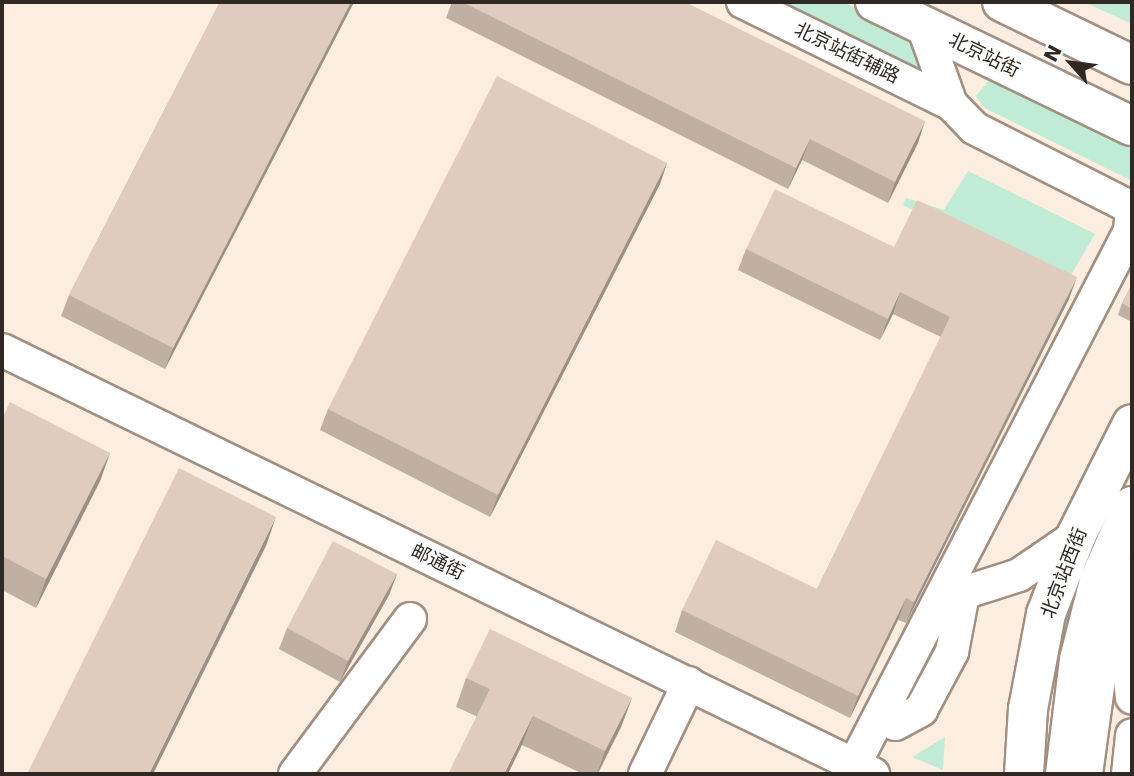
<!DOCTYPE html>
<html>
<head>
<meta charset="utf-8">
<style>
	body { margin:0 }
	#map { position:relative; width:1134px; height:776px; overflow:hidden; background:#fcede1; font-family:"DejaVu Sans","Noto Sans SC",sans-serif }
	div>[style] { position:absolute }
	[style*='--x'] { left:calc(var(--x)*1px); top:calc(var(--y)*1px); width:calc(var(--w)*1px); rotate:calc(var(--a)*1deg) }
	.green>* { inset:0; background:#c0ebd5 }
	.roads { filter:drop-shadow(2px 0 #a18f82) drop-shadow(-2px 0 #a18f82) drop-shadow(0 2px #a18f82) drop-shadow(0 -2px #a18f82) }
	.minor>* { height:32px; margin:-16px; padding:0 16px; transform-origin:16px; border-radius:16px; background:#fff }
	.major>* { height:38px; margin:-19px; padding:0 19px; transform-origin:19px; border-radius:19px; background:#fff }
	.wall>* { inset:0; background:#c0afa3 }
	.shaded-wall>* { inset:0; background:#9c8f85 }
	.building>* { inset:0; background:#dfccbe }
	span { translate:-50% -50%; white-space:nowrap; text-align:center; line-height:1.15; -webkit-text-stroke:5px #fdfdfd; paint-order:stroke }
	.street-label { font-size:19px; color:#302923 }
	.frame { position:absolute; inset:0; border:4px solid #302923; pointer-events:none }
	.north { position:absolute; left:1036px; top:28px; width:70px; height:70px; -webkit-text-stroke:5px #fdfdfd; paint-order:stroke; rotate:298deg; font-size:19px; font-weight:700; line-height:28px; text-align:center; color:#302923 }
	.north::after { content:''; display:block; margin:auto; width:24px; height:32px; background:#302923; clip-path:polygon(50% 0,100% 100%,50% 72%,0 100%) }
</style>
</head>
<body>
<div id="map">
	<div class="green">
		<i style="clip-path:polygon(769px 2px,843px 2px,927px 44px,926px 78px)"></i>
		<i style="clip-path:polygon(1084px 2px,1132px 2px,1132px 24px)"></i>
		<i style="clip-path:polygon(990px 79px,1132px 146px,1132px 181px,985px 108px,976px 96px)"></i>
		<i style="clip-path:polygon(968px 171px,1095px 234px,1064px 287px,903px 205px,906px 198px,944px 210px)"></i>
		<i style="clip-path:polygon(945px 737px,943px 770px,912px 757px)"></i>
	</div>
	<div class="roads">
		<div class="minor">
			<i style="--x:743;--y:2;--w:232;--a:26.1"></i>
			<i style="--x:923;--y:26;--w:83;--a:70.3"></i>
			<i style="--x:951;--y:104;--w:33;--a:46"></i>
			<i style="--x:974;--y:128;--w:177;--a:26.9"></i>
			<i style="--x:2;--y:350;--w:969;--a:25.96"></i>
			<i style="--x:1123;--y:616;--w:82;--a:83.7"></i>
			<i style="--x:948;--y:621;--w:32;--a:-62"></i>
			<i style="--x:963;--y:593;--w:59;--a:-17.8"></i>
			<i style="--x:1019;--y:575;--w:69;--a:-34.4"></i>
			<i style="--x:895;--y:724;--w:30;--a:-28"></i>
			<i style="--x:921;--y:710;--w:66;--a:-61.9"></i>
			<i style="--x:952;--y:652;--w:54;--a:-79.3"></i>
			<i style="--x:854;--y:765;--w:601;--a:-62.67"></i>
			<i style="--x:1130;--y:231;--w:22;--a:-85"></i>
			<i style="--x:295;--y:774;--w:193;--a:-53.4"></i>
			<i style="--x:645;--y:774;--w:101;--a:-64.2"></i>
			<i style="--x:1086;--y:774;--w:103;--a:-82.2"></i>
			<i style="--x:1100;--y:672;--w:81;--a:-73.6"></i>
			<i style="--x:1128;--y:774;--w:39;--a:-84"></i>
		</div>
		<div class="major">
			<i style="--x:875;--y:2;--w:285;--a:25.8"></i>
			<i style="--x:1002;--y:2;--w:144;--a:25.9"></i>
			<i style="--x:1123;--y:594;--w:19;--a:-62"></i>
			<i style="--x:1024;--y:774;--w:65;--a:-86.5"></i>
			<i style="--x:1028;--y:709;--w:97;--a:-79.3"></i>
			<i style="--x:1046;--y:614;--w:84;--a:-69"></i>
			<i style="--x:1076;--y:536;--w:125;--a:-63.4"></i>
			<i style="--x:1065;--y:774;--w:115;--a:-83"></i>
			<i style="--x:1079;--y:660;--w:81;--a:-75.8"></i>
			<i style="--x:1099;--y:581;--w:82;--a:-66.3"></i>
		</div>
	</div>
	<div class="wall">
		<i style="clip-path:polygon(220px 2px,354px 2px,165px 369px,61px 316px,69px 295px)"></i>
		<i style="clip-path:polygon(452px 2px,685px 2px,918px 143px,888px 203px,802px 160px,788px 189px,446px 18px)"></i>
		<i style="clip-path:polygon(667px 163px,660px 184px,490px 517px,320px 430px,328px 409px)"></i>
		<i style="clip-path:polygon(894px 247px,1069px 299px,906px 623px,898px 620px,850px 718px,675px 632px,682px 610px,817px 589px,941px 337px,893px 314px,880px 340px,738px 270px,746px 249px)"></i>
		<i style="clip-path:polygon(1132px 284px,1132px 322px,1118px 315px,1122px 303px)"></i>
		<i style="clip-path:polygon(2px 419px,110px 453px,100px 481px,36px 608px,2px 590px)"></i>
		<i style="clip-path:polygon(397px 574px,389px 595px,340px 682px,279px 649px,287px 628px)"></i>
		<i style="clip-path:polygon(466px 678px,632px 698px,621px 727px,598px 774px,583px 774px,522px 745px,476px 716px,456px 707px)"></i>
	</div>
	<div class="shaded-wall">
		<i style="clip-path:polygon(351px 2px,354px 2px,165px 369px,173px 348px)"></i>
		<i style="clip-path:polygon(925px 121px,918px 143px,888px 203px,895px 182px)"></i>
		<i style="clip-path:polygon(810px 139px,802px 160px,788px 189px,796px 168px)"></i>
		<i style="clip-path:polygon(667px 163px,660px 184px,490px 517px,498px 495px)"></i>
		<i style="clip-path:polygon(1077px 277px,1069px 299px,906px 623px,914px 602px)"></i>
		<i style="clip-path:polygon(900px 292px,893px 314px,880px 340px,888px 319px)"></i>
		<i style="clip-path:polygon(110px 453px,100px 481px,36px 608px,46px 579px)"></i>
		<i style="clip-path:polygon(276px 517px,266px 546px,153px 774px,149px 774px)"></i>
		<i style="clip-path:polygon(397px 574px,389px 595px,340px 682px,348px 661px)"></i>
		<i style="clip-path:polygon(906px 598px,898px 620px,850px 718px,858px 696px)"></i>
		<i style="clip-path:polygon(632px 698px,621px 727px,597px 774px,605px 751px)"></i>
		<i style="clip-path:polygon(533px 716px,522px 745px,508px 774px,504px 774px)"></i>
	</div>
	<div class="building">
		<i style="clip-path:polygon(220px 2px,351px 2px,173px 348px,69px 295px)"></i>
		<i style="clip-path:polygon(462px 2px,685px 2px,925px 121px,895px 182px,810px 139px,796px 168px)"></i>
		<i style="clip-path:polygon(497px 76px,667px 163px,498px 495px,328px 409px)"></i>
		<i style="clip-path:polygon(775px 189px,894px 247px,917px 200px,1077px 277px,914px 602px,906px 598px,858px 696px,682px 610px,716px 540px,817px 589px,950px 317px,900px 292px,888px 319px,746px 249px)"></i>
		<i style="clip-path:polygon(1132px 284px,1132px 309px,1122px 303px)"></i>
		<i style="clip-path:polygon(10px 402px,110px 453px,46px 579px,2px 556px,2px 419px)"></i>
		<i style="clip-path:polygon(179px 468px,276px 517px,149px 774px,27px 774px)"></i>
		<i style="clip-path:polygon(333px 541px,397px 574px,348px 661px,287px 628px)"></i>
		<i style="clip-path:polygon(490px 629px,632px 698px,605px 751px,533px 716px,504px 774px,448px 774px,490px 689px,466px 678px)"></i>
	</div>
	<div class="street-label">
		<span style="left:847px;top:53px;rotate:26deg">北京站街辅路</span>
		<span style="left:984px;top:55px;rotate:26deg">北京站街</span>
		<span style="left:438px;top:562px;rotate:26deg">邮通街</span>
		<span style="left:1064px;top:573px;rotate:-69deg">北京站西街</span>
	</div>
	<div class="frame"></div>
	<div class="north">N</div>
</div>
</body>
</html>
